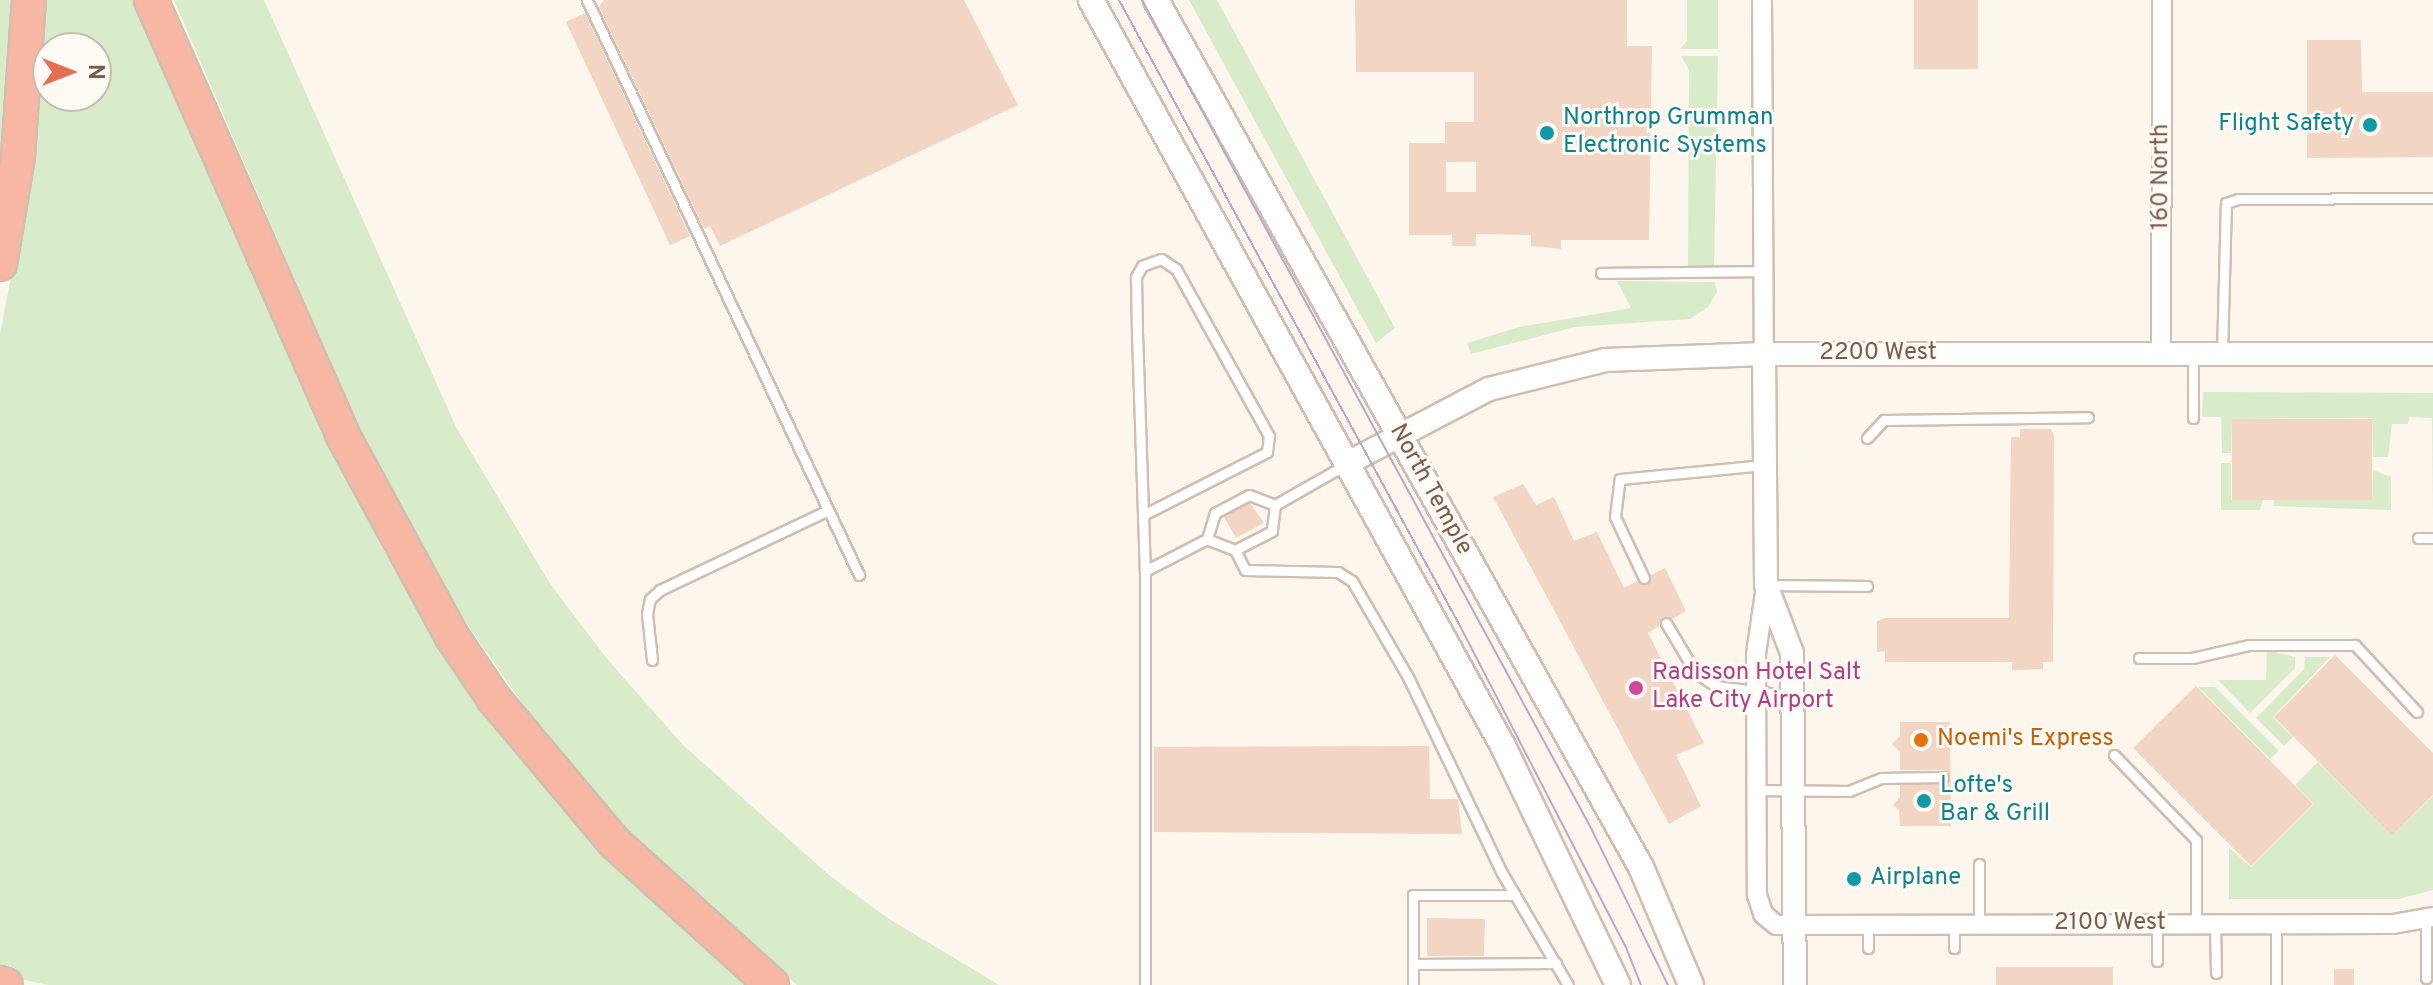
<!DOCTYPE html>
<html>
<head>
<meta charset="utf-8">
<style>
	body { margin:0 }
	#map { position:relative; width:2433px; height:985px; overflow:hidden; background:#fdf6ec; font-family:Overpass,sans-serif }
	div>[style] { position:absolute }
	[style*='--x'] { left:calc(var(--x)*1px); top:calc(var(--y)*1px); width:calc(var(--w)*1px); rotate:calc(var(--a)*1deg) }
	.green>* { inset:0; background:#d8ecc9 }
	.building>* { inset:0; background:#f3d5c3 }
	.roads { filter:drop-shadow(2px 0 #d1beb0) drop-shadow(-2px 0 #d1beb0) drop-shadow(0 2px #d1beb0) drop-shadow(0 -2px #d1beb0) }
	.service>* { height:9px; margin:-4.5px; padding:0 4.5px; transform-origin:4.5px; border-radius:4.5px; background:#fff }
	.minor>* { height:18px; margin:-9px; padding:0 9px; transform-origin:9px; border-radius:9px; background:#fff }
	.tertiary>* { height:22px; margin:-11px; padding:0 11px; transform-origin:11px; border-radius:11px; background:#fff }
	.secondary>* { height:24px; margin:-12px; padding:0 12px; transform-origin:12px; border-radius:12px; background:#fff }
	.motorway>* { height:32px; margin:-16px; padding:0 16px; transform-origin:16px; border-radius:16px; background:#f7b7a3 }
	.tram>* { height:2px; margin:-1px; padding:0 1px; transform-origin:1px; border-radius:1px; background:#b9a8c9 }
	.dots>* { width:22px; height:22px; translate:-50% -50%; box-sizing:border-box; border:4px solid #fffaf3; border-radius:50% }
	span { translate:-50% -50%; white-space:nowrap; text-align:center; line-height:1.15; -webkit-text-stroke:6px #fffaf3; paint-order:stroke }
	.culture-label { font-size:24px; color:#0d838f }
	.left { translate:0 -50%; text-align:left }
	.right { translate:-100% -50%; text-align:right }
	.street-label { font-size:24px; color:#7a5c4d }
	.hotel-label { font-size:24px; color:#b23c85 }
	.food-label { font-size:24px; color:#c56008 }
	.north { position:absolute; left:32px; top:32px; width:80px; height:80px; box-sizing:border-box; background:#fffaf3; border:2px solid #cabbb1; border-radius:50%; rotate:90deg; font-size:22px; font-weight:700; line-height:32px; text-align:center; color:#7a5c4d }
	.north::after { content:''; display:block; margin:auto; width:28px; height:36px; background:#e76f51; clip-path:polygon(50% 0,100% 100%,50% 72%,0 100%) }
</style>
</head>
<body>
<div id="map">
	<div class="green">
		<i style="clip-path:polygon(0 0,18px 0,0 217px)"></i>
		<i style="clip-path:polygon(evenodd,42px 0,142px 0,313px 404px,381px 546px,434px 638px,485px 712px,618px 871px,750px 985px,48px 985px,0 975px,0 334px,30px 179px,39px 102px,42px 0,48px 48px,96px 48px,96px 96px,48px 96px,48px 48px)"></i>
		<i style="clip-path:polygon(174px 0,264px 0,457px 429px,551px 585px,608px 660px,683px 745px,829px 875px,886px 917px,999px 985px,797px 985px,651px 854px,560px 758px,435px 578px,359px 429px)"></i>
		<i style="clip-path:polygon(1189px 0,1217px 0,1395px 328px,1376px 343px)"></i>
		<i style="clip-path:polygon(1687px 0,1718px 0,1718px 49px,1680px 49px,1687px 41px)"></i>
		<i style="clip-path:polygon(1681px 56px,1718px 56px,1714px 267px,1688px 267px,1689px 70px)"></i>
		<i style="clip-path:polygon(1617px 281px,1715px 282px,1717px 292px,1708px 307px,1690px 319px,1575px 327px,1471px 354px,1467px 343px,1519px 327px,1631px 308px)"></i>
		<i style="clip-path:polygon(2203px 392px,2433px 393px,2433px 519px,2432px 418px,2409px 417px,2408px 424px,2392px 424px,2388px 457px,2373px 457px,2372px 418px,2232px 419px,2231px 453px,2222px 453px,2221px 417px,2202px 417px)"></i>
		<i style="clip-path:polygon(2221px 463px,2231px 463px,2231px 500px,2263px 500px,2260px 510px,2221px 510px)"></i>
		<i style="clip-path:polygon(2373px 470px,2391px 477px,2391px 510px,2274px 506px,2274px 500px,2372px 500px)"></i>
		<i style="clip-path:polygon(2267px 650px,2295px 657px,2295px 668px,2250px 713px,2218px 680px,2266px 680px)"></i>
		<i style="clip-path:polygon(2305px 657px,2330px 657px,2273px 717px,2293px 737px,2284px 746px,2256px 718px,2304px 669px)"></i>
		<i style="clip-path:polygon(2198px 687px,2215px 687px,2279px 751px,2270px 759px)"></i>
		<i style="clip-path:polygon(2318px 762px,2392px 836px,2433px 796px,2433px 890px,2398px 899px,2229px 899px,2229px 847px,2251px 867px,2314px 804px,2295px 785px)"></i>
	</div>
	<div class="building">
		<i style="clip-path:polygon(604px 0,964px 0,1018px 105px,720px 246px,710px 226px,704px 229px,599px 7px)"></i>
		<i style="clip-path:polygon(evenodd,1355px 0,1627px 0,1627px 46px,1652px 46px,1649px 240px,1561px 240px,1561px 249px,1531px 246px,1531px 235px,1476px 234px,1476px 246px,1452px 246px,1452px 235px,1409px 235px,1409px 143px,1445px 143px,1445px 122px,1474px 122px,1474px 72px,1356px 72px,1355px 0,1446px 162px,1476px 162px,1476px 192px,1446px 192px,1446px 162px)"></i>
		<i style="clip-path:polygon(1914px 0,1978px 0,1978px 69px,1914px 69px)"></i>
		<i style="clip-path:polygon(585px 13px,690px 236px,670px 245px,566px 22px)"></i>
		<i style="clip-path:polygon(2307px 40px,2361px 40px,2362px 92px,2433px 92px,2433px 157px,2307px 158px)"></i>
		<i style="clip-path:polygon(2232px 419px,2372px 419px,2372px 500px,2232px 500px)"></i>
		<i style="clip-path:polygon(2020px 429px,2051px 429px,2054px 437px,2053px 662px,2043px 662px,2043px 669px,2012px 670px,2012px 662px,1885px 662px,1885px 651px,1877px 652px,1877px 621px,1885px 618px,2009px 618px,2011px 437px,2020px 437px)"></i>
		<i style="clip-path:polygon(1523px 484px,1536px 505px,1554px 497px,1574px 541px,1597px 532px,1624px 588px,1637px 581px,1646px 585px,1651px 575px,1665px 568px,1686px 611px,1672px 619px,1662px 617px,1659px 626px,1648px 633px,1704px 743px,1676px 755px,1701px 806px,1669px 824px,1493px 497px)"></i>
		<i style="clip-path:polygon(1250px 503px,1264px 523px,1236px 538px,1224px 517px)"></i>
		<i style="clip-path:polygon(2335px 655px,2433px 753px,2433px 795px,2392px 836px,2274px 717px)"></i>
		<i style="clip-path:polygon(2196px 686px,2313px 804px,2251px 866px,2133px 748px)"></i>
		<i style="clip-path:polygon(1900px 722px,1950px 722px,1951px 826px,1900px 826px,1899px 810px,1893px 805px,1900px 797px,1900px 785px,1943px 784px,1950px 778px,1944px 770px,1900px 770px,1900px 752px,1892px 744px,1900px 736px)"></i>
		<i style="clip-path:polygon(1429px 746px,1430px 799px,1458px 799px,1462px 834px,1154px 832px,1154px 747px)"></i>
		<i style="clip-path:polygon(1427px 918px,1485px 919px,1484px 956px,1427px 956px)"></i>
		<i style="clip-path:polygon(1996px 967px,2113px 967px,2113px 985px,1996px 985px)"></i>
		<i style="clip-path:polygon(2334px 969px,2354px 969px,2354px 985px,2334px 985px)"></i>
	</div>
	<div class="roads">
		<div class="service">
			<i style="--x:587;--y:0;--w:636;--a:64.68"></i>
			<i style="--x:1601;--y:273;--w:162;--a:-0.7"></i>
			<i style="--x:2193;--y:354;--w:64;--a:90"></i>
			<i style="--x:2222;--y:354;--w:151;--a:-88.5"></i>
			<i style="--x:2226;--y:203;--w:13;--a:-18"></i>
			<i style="--x:2238;--y:199;--w:195;--a:-0.3"></i>
			<i style="--x:1867;--y:438;--w:25;--a:-47"></i>
			<i style="--x:1884;--y:420;--w:204;--a:-0.8"></i>
			<i style="--x:1249;--y:495;--w:28;--a:21"></i>
			<i style="--x:1275;--y:505;--w:26;--a:97"></i>
			<i style="--x:1272;--y:531;--w:42;--a:152.8"></i>
			<i style="--x:1235;--y:550;--w:30;--a:-159"></i>
			<i style="--x:1207;--y:539;--w:27;--a:-73"></i>
			<i style="--x:1215;--y:513;--w:38;--a:-28"></i>
			<i style="--x:1275;--y:505;--w:81;--a:-29.7"></i>
			<i style="--x:1143;--y:515;--w:139;--a:-26.9"></i>
			<i style="--x:1267;--y:452;--w:16;--a:-83"></i>
			<i style="--x:1269;--y:436;--w:191;--a:-119.1"></i>
			<i style="--x:1176;--y:269;--w:18;--a:-146"></i>
			<i style="--x:1161;--y:259;--w:20;--a:160"></i>
			<i style="--x:1142;--y:266;--w:13;--a:119"></i>
			<i style="--x:1136;--y:277;--w:56;--a:89"></i>
			<i style="--x:1137;--y:333;--w:238;--a:88.1"></i>
			<i style="--x:2418;--y:538;--w:15;--a:0"></i>
			<i style="--x:1235;--y:550;--w:22;--a:63"></i>
			<i style="--x:1245;--y:570;--w:93;--a:1.2"></i>
			<i style="--x:1338;--y:572;--w:17;--a:33"></i>
			<i style="--x:1352;--y:581;--w:113;--a:59.8"></i>
			<i style="--x:1409;--y:679;--w:215;--a:64.4"></i>
			<i style="--x:1502;--y:873;--w:130;--a:59.5"></i>
			<i style="--x:1644;--y:578;--w:68;--a:-115.4"></i>
			<i style="--x:1615;--y:517;--w:38;--a:-83"></i>
			<i style="--x:1620;--y:479;--w:145;--a:-5.6"></i>
			<i style="--x:1766;--y:585;--w:101;--a:0.6"></i>
			<i style="--x:1666;--y:623;--w:57;--a:59.4"></i>
			<i style="--x:1695;--y:672;--w:25;--a:34"></i>
			<i style="--x:1716;--y:686;--w:78;--a:7.4"></i>
			<i style="--x:2139;--y:658;--w:53;--a:0"></i>
			<i style="--x:2192;--y:658;--w:58;--a:-12.8"></i>
			<i style="--x:2249;--y:645;--w:106;--a:0"></i>
			<i style="--x:2355;--y:645;--w:91;--a:47.2"></i>
			<i style="--x:652;--y:660;--w:46;--a:-96.2"></i>
			<i style="--x:647;--y:614;--w:15;--a:-79"></i>
			<i style="--x:650;--y:599;--w:13;--a:-42"></i>
			<i style="--x:660;--y:590;--w:184;--a:-25.4"></i>
			<i style="--x:2114;--y:755;--w:118;--a:46"></i>
			<i style="--x:2196;--y:840;--w:84;--a:90"></i>
			<i style="--x:1756;--y:790;--w:93;--a:0.6"></i>
			<i style="--x:1849;--y:791;--w:35;--a:-22"></i>
			<i style="--x:1882;--y:778;--w:61;--a:-0.9"></i>
			<i style="--x:1979;--y:864;--w:60;--a:90"></i>
			<i style="--x:2426;--y:920;--w:58;--a:90"></i>
			<i style="--x:1868;--y:924;--w:24;--a:90"></i>
			<i style="--x:1954;--y:924;--w:24;--a:90"></i>
			<i style="--x:2157;--y:924;--w:37;--a:90"></i>
			<i style="--x:2215;--y:924;--w:49;--a:88.8"></i>
			<i style="--x:1413;--y:964;--w:143;--a:-0.4"></i>
			<i style="--x:1145;--y:985;--w:414;--a:-90"></i>
			<i style="--x:1145;--y:571;--w:70;--a:-27.3"></i>
			<i style="--x:1413;--y:985;--w:90;--a:-90"></i>
			<i style="--x:1413;--y:895;--w:102;--a:0"></i>
			<i style="--x:2276;--y:985;--w:61;--a:-90"></i>
		</div>
		<div class="minor">
			<i style="--x:1762;--y:0;--w:354;--a:89.7"></i>
			<i style="--x:2161;--y:354;--w:354;--a:-89.8"></i>
			<i style="--x:1766;--y:586;--w:69;--a:98.4"></i>
			<i style="--x:1756;--y:654;--w:241;--a:89.8"></i>
			<i style="--x:1757;--y:895;--w:20;--a:72"></i>
			<i style="--x:1763;--y:914;--w:17;--a:40"></i>
			<i style="--x:1776;--y:925;--w:617;--a:-0.09"></i>
			<i style="--x:2393;--y:924;--w:41;--a:-9.9"></i>
		</div>
		<div class="tertiary">
			<i style="--x:1764;--y:354;--w:231;--a:89.5"></i>
			<i style="--x:1766;--y:585;--w:73;--a:69.1"></i>
			<i style="--x:1792;--y:653;--w:332;--a:89.5"></i>
			<i style="--x:1346;--y:464;--w:161;--a:-27.7"></i>
			<i style="--x:1489;--y:389;--w:120;--a:-14"></i>
			<i style="--x:1605;--y:360;--w:159;--a:-2.2"></i>
			<i style="--x:1764;--y:354;--w:669;--a:0"></i>
		</div>
		<div class="secondary">
			<i style="--x:1091;--y:0;--w:852;--a:61.09"></i>
			<i style="--x:1503;--y:746;--w:265;--a:64.3"></i>
			<i style="--x:1156;--y:0;--w:993;--a:60.78"></i>
			<i style="--x:1641;--y:867;--w:128;--a:67"></i>
		</div>
		<div class="motorway">
			<i style="--x:151;--y:0;--w:474;--a:66.2"></i>
			<i style="--x:342;--y:434;--w:229;--a:61.5"></i>
			<i style="--x:451;--y:635;--w:77;--a:56.1"></i>
			<i style="--x:494;--y:699;--w:187;--a:50"></i>
			<i style="--x:614;--y:842;--w:213;--a:42.1"></i>
			<i style="--x:0;--y:264;--w:109;--a:-80.5"></i>
			<i style="--x:18;--y:156;--w:156;--a:-86"></i>
			<i style="--x:0;--y:983;--w:6;--a:18"></i>
		</div>
	</div>
	<div class="tram">
		<i style="--x:1119;--y:0;--w:711;--a:61.42"></i>
		<i style="--x:1459;--y:624;--w:361;--a:62.7"></i>
		<i style="--x:1625;--y:945;--w:43;--a:68.2"></i>
		<i style="--x:1142;--y:0;--w:944;--a:61.53"></i>
		<i style="--x:1592;--y:830;--w:173;--a:63.9"></i>
	</div>
	<div class="dots">
		<i style="left:2370px;top:125px;background:#0f9aa8"></i>
		<i style="left:1547px;top:133px;background:#0f9aa8"></i>
		<i style="left:1636px;top:688px;background:#d1479c"></i>
		<i style="left:1921px;top:740px;background:#e8710a"></i>
		<i style="left:1924px;top:801px;background:#0f9aa8"></i>
		<i style="left:1854px;top:879px;background:#0f9aa8"></i>
	</div>
	<div class="culture-label">
		<span class="left" style="left:1563px;top:133px">Northrop Grumman<br>Electronic Systems</span>
		<span class="right" style="left:2354px;top:125px">Flight Safety</span>
		<span class="left" style="left:1940px;top:801px">Lofte's<br>Bar &amp; Grill</span>
		<span class="left" style="left:1870px;top:879px">Airplane</span>
	</div>
	<div class="street-label">
		<span style="left:2162px;top:177px;rotate:-90deg">160 North</span>
		<span style="left:1878px;top:354px">2200 West</span>
		<span style="left:1430px;top:490px;rotate:61deg">North Temple</span>
		<span style="left:2110px;top:924px">2100 West</span>
	</div>
	<div class="hotel-label">
		<span class="left" style="left:1652px;top:688px">Radisson Hotel Salt<br>Lake City Airport</span>
	</div>
	<div class="food-label">
		<span class="left" style="left:1937px;top:740px">Noemi's Express</span>
	</div>
	<div class="north">N</div>
</div>
</body>
</html>
